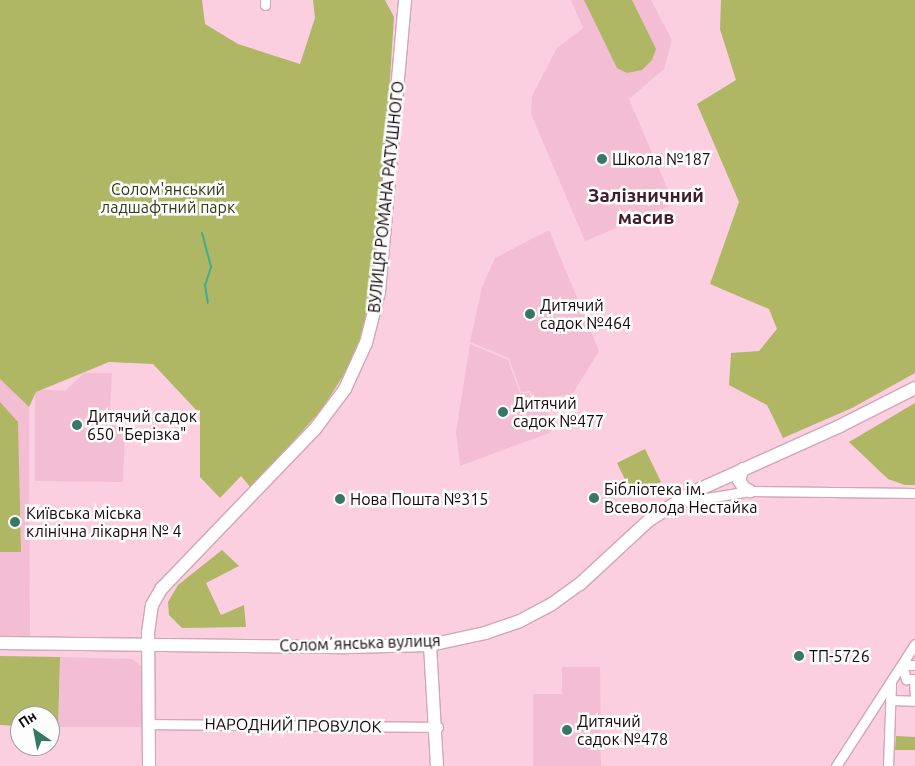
<!DOCTYPE html>
<html>
<head>
<meta charset="utf-8">
<style>
	body { margin:0 }
	#map { position:relative; width:915px; height:766px; overflow:hidden; background:#fbcee0; font-family:Ubuntu,sans-serif }
	div>[style] { position:absolute }
	[style*='--x'] { left:calc(var(--x)*1px); top:calc(var(--y)*1px); width:calc(var(--w)*1px); rotate:calc(var(--a)*1deg) }
	.built>* { inset:0; background:#f3bed3 }
	.green>* { inset:0; background:#afb664 }
	.stream>* { height:2px; margin:-1px; padding:0 1px; transform-origin:1px; border-radius:1px; background:#41ac90 }
	.roads { filter:drop-shadow(1px 0 #d1a6b7) drop-shadow(-1px 0 #d1a6b7) drop-shadow(0 1px #d1a6b7) drop-shadow(0 -1px #d1a6b7) }
	.street>* { height:9px; margin:-4.5px; padding:0 4.5px; transform-origin:4.5px; border-radius:4.5px; background:#fff }
	.secondary>* { height:12px; margin:-6px; padding:0 6px; transform-origin:6px; border-radius:6px; background:#fff }
	.dots>* { width:14px; height:14px; translate:-50% -50%; box-sizing:border-box; border:2px solid #fdfdfd; border-radius:50% }
	span { translate:-50% -50%; white-space:nowrap; text-align:center; line-height:1.15; -webkit-text-stroke:5px #fdfdfd; paint-order:stroke }
	.poi-label { font-size:16px; color:#14070c }
	.left { translate:0 -50%; text-align:left }
	.park-label { font-size:16px; color:#353814 }
	.street-label { font-size:16px; color:#14070c }
	.quarter-label { font-size:19px; color:#3e1d2c; font-weight:700 }
	.north { position:absolute; left:10px; top:706px; width:50px; height:50px; box-sizing:border-box; background:#fdfdfd; border:1px solid #a09b9d; border-radius:50%; rotate:327deg; font-size:14px; font-weight:700; line-height:20px; text-align:center; color:#14070c }
	.north::after { content:''; display:block; margin:auto; width:18px; height:22px; background:#377765; clip-path:polygon(50% 0,100% 100%,50% 72%,0 100%) }
</style>
</head>
<body>
<div id="map">
	<div class="built">
		<i style="clip-path:polygon(571px 0,651px 0,672px 40px,664px 69px,629px 99px,674px 204px,585px 241px,531px 114px,532px 96px,557px 48px,583px 28px)"></i>
		<i style="clip-path:polygon(549px 230px,599px 351px,572px 395px,545px 397px,537px 404px,530px 391px,521px 392px,509px 358px,470px 342px,482px 287px,495px 258px)"></i>
		<i style="clip-path:polygon(470px 344px,508px 360px,520px 393px,529px 393px,536px 405px,556px 419px,549px 433px,460px 466px,456px 432px)"></i>
		<i style="clip-path:polygon(84px 373px,112px 373px,110px 411px,125px 434px,123px 482px,35px 481px,35px 389px,65px 391px)"></i>
		<i style="clip-path:polygon(0 379px,29px 407px,30px 636px,0 636px)"></i>
		<i style="clip-path:polygon(60px 657px,132px 659px,142px 667px,141px 727px,58px 727px)"></i>
		<i style="clip-path:polygon(562px 667px,600px 667px,601px 766px,533px 766px,533px 694px,562px 694px)"></i>
	</div>
	<div class="green">
		<i style="clip-path:polygon(0 0,202px 0,205px 24px,238px 44px,300px 64px,315px 18px,313px 0,385px 0,394px 17px,382px 202px,366px 327px,355px 357px,322px 409px,251px 488px,241px 476px,220px 498px,200px 477px,200px 414px,153px 364px,109px 362px,36px 392px,29px 407px,0 379px)"></i>
		<i style="clip-path:polygon(584px 0,632px 0,656px 49px,652px 60px,642px 70px,627px 73px,617px 68px)"></i>
		<i style="clip-path:polygon(721px 0,915px 0,915px 373px,852px 408px,783px 438px,767px 405px,729px 385px,731px 353px,759px 351px,777px 329px,769px 309px,710px 284px,739px 202px,697px 104px,736px 80px,720px 29px)"></i>
		<i style="clip-path:polygon(0 402px,18px 422px,21px 552px,0 552px)"></i>
		<i style="clip-path:polygon(915px 403px,915px 485px,905px 485px,888px 479px,849px 442px)"></i>
		<i style="clip-path:polygon(645px 449px,661px 482px,633px 496px,617px 463px)"></i>
		<i style="clip-path:polygon(222px 550px,239px 566px,206px 583px,221px 615px,244px 605px,246px 627px,182px 628px,169px 615px,168px 602px,178px 585px)"></i>
		<i style="clip-path:polygon(0 656px,60px 657px,58px 727px,50px 727px,50px 716px,20px 716px,20px 726px,0 725px)"></i>
		<i style="clip-path:polygon(896px 736px,915px 737px,915px 750px,895px 750px)"></i>
	</div>
	<div class="stream">
		<i style="--x:202;--y:233;--w:35;--a:75"></i>
		<i style="--x:211;--y:267;--w:19;--a:108"></i>
		<i style="--x:205;--y:285;--w:18;--a:81"></i>
	</div>
	<div class="roads">
		<div class="street">
			<i style="--x:265;--y:0;--w:5;--a:90"></i>
			<i style="--x:682;--y:502;--w:69;--a:-9.2"></i>
			<i style="--x:750;--y:491;--w:165;--a:0.7"></i>
			<i style="--x:915;--y:665;--w:13;--a:180"></i>
			<i style="--x:902;--y:665;--w:15;--a:74"></i>
			<i style="--x:906;--y:679;--w:8;--a:0"></i>
			<i style="--x:914;--y:679;--w:22;--a:87"></i>
			<i style="--x:890;--y:700;--w:24;--a:2"></i>
			<i style="--x:149;--y:724;--w:289;--a:0.6"></i>
			<i style="--x:836;--y:766;--w:145;--a:-57.1"></i>
			<i style="--x:888;--y:766;--w:82;--a:-87.9"></i>
		</div>
		<div class="secondary">
			<i style="--x:743;--y:469;--w:12;--a:110"></i>
			<i style="--x:739;--y:480;--w:9;--a:58"></i>
			<i style="--x:744;--y:488;--w:7;--a:27"></i>
			<i style="--x:0;--y:643;--w:347;--a:0.7"></i>
			<i style="--x:347;--y:647;--w:83;--a:-1.4"></i>
			<i style="--x:430;--y:645;--w:56;--a:-12.3"></i>
			<i style="--x:485;--y:633;--w:37;--a:-19"></i>
			<i style="--x:520;--y:621;--w:36;--a:-28"></i>
			<i style="--x:552;--y:604;--w:34;--a:-36"></i>
			<i style="--x:580;--y:584;--w:93;--a:-42.8"></i>
			<i style="--x:648;--y:521;--w:51;--a:-33.1"></i>
			<i style="--x:691;--y:493;--w:163;--a:-24.2"></i>
			<i style="--x:840;--y:426;--w:84;--a:-26.9"></i>
			<i style="--x:430;--y:645;--w:121;--a:86.7"></i>
			<i style="--x:149;--y:766;--w:133;--a:-90.4"></i>
			<i style="--x:148;--y:633;--w:28;--a:-82"></i>
			<i style="--x:152;--y:605;--w:20;--a:-60"></i>
			<i style="--x:162;--y:588;--w:221;--a:-46.1"></i>
			<i style="--x:315;--y:429;--w:50;--a:-53.1"></i>
			<i style="--x:345;--y:389;--w:51;--a:-65.5"></i>
			<i style="--x:366;--y:343;--w:53;--a:-75.7"></i>
			<i style="--x:379;--y:292;--w:293;--a:-84.9"></i>
		</div>
	</div>
	<div class="dots">
		<i style="left:602px;top:159px;background:#377765"></i>
		<i style="left:530px;top:314px;background:#377765"></i>
		<i style="left:503px;top:412px;background:#377765"></i>
		<i style="left:77px;top:425px;background:#377765"></i>
		<i style="left:594px;top:498px;background:#377765"></i>
		<i style="left:340px;top:499px;background:#377765"></i>
		<i style="left:15px;top:522px;background:#377765"></i>
		<i style="left:799px;top:656px;background:#377765"></i>
		<i style="left:567px;top:730px;background:#377765"></i>
	</div>
	<div class="poi-label">
		<span class="left" style="left:612px;top:159px">Школа №187</span>
		<span class="left" style="left:540px;top:314px">Дитячий<br>садок №464</span>
		<span class="left" style="left:513px;top:412px">Дитячий<br>садок №477</span>
		<span class="left" style="left:87px;top:425px">Дитячий садок<br>650 "Берізка"</span>
		<span class="left" style="left:604px;top:498px">Бібліотека ім.<br>Всеволода Нестайка</span>
		<span class="left" style="left:350px;top:499px">Нова Пошта №315</span>
		<span class="left" style="left:26px;top:522px">Київська міська<br>клінічна лікарня № 4</span>
		<span class="left" style="left:809px;top:656px">ТП-5726</span>
		<span class="left" style="left:577px;top:730px">Дитячий<br>садок №478</span>
	</div>
	<div class="park-label">
		<span style="left:168px;top:198px">Солом'янський<br>ладшафтний парк</span>
	</div>
	<div class="street-label">
		<span style="left:386px;top:197px;rotate:-84deg">ВУЛИЦЯ РОМАНА РАТУШНОГО</span>
		<span style="left:360px;top:643px;rotate:-2deg">Соломʼянська вулиця</span>
		<span style="left:293px;top:725px;rotate:1deg">НАРОДНИЙ ПРОВУЛОК</span>
	</div>
	<div class="quarter-label">
		<span style="left:646px;top:207px">Залізничний<br>масив</span>
	</div>
	<div class="north">Пн</div>
</div>
</body>
</html>
